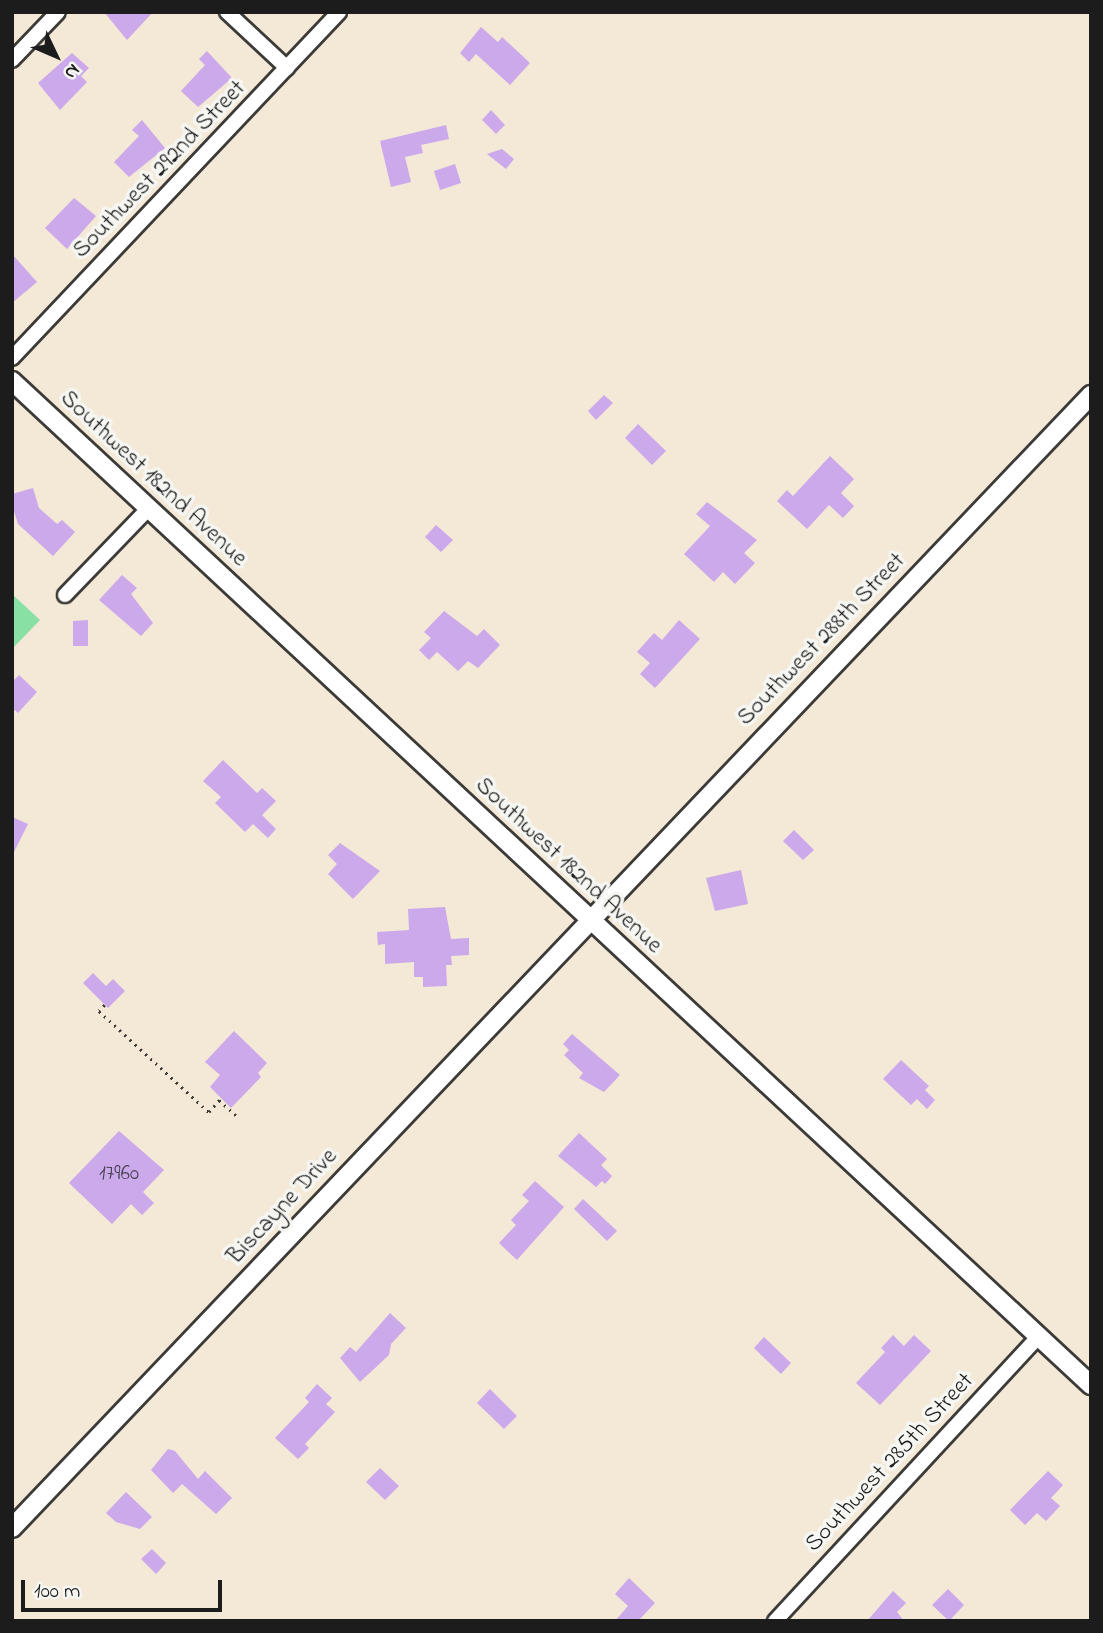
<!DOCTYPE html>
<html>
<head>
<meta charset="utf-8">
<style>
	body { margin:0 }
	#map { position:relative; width:1103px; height:1633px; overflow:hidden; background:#f4e8d6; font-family:"Indie Flower",sans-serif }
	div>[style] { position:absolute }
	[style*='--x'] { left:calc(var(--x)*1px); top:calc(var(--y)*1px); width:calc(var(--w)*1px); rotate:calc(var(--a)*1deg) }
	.green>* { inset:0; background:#88e0a4 }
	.building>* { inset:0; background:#cba9eb }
	.path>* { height:2.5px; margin-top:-1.25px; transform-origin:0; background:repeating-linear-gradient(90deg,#3c3b38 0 2px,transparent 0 7px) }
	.roads { filter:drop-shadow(2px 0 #3c3b38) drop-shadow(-2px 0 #3c3b38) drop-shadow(0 2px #3c3b38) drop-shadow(0 -2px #3c3b38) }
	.minor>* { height:14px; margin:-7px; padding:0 7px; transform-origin:7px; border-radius:7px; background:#fff }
	.tertiary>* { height:18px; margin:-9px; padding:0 9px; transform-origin:9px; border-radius:9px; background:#fff }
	span { translate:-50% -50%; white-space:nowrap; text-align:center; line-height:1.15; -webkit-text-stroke:7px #f6f6f2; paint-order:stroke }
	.number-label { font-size:21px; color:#483f50 }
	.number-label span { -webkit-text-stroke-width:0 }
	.street-label { font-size:24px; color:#1c1c1c }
	.frame { position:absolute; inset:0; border:14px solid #1c1c1c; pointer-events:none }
	.north { position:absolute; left:21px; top:21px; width:70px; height:70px; -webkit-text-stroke:5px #f6f6f2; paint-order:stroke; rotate:134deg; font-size:19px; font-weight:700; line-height:28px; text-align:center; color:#1c1c1c }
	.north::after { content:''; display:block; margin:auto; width:24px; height:32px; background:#1c1c1c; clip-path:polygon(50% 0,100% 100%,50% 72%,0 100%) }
	.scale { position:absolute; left:21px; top:1580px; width:201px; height:32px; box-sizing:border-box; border:4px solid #1c1c1c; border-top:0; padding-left:9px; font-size:21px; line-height:24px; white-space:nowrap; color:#1c1c1c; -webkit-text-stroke:5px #f6f6f2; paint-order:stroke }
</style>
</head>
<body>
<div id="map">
	<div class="green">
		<i style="clip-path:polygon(12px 594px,40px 620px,12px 649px)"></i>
	</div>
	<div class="building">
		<i style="clip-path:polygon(104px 12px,153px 12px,127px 40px)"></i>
		<i style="clip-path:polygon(481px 27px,498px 42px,502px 37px,530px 63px,510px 85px,476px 54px,469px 62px,460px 53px)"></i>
		<i style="clip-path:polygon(207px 51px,232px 78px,198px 107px,181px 91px,205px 65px,199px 59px)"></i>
		<i style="clip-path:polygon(72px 53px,89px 68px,81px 76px,87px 82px,60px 110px,38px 83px)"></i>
		<i style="clip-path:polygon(491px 110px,505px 125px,496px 134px,482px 120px)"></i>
		<i style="clip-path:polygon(142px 120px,165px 148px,129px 177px,114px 162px,139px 136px,132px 130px)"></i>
		<i style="clip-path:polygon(446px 125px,449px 139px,421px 145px,423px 153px,405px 157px,411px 182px,391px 187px,380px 141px)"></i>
		<i style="clip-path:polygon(502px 149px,514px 159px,506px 169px,487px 154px)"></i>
		<i style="clip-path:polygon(455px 164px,461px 183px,440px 190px,434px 171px)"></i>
		<i style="clip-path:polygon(74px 198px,96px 216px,67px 249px,45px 228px)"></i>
		<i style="clip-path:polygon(12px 254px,37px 282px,12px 303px)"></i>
		<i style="clip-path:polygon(604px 395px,613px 403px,596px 420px,588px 411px)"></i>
		<i style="clip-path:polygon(638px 424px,666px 451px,652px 465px,625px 438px)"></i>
		<i style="clip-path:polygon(830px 456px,854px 479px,841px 493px,854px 506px,843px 518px,829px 505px,807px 529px,777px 501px,787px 490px,793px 496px)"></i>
		<i style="clip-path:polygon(33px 488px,39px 508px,57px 524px,62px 520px,75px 532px,53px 556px,18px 524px,12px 505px,12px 494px)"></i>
		<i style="clip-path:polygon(707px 502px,757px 540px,744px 553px,755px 563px,735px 584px,723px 572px,714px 582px,684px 554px,710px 526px,696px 514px)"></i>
		<i style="clip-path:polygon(436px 525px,453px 540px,441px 552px,425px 537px)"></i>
		<i style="clip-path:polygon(122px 575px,137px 588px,131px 594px,153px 623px,141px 636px,99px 600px)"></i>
		<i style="clip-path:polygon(444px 611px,477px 636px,484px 629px,500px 645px,478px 668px,468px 661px,458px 671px,437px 652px,429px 660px,419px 650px,431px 638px,424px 632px)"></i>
		<i style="clip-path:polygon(88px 620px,88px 646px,73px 646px,73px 621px)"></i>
		<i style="clip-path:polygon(679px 620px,700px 639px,655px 688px,640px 674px,650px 663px,637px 652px,654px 633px,662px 640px)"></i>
		<i style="clip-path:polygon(19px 675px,37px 692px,18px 713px,12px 708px,12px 682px)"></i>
		<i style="clip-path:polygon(223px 760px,257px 793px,262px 788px,276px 801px,262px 815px,276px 829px,268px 838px,253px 824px,245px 832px,215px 803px,221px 797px,203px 781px)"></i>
		<i style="clip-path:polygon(12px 817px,28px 824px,12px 856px)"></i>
		<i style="clip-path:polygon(794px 830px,814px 850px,803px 860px,783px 841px)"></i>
		<i style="clip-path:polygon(340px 843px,380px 871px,353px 899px,328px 874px,337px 864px,328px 855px)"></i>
		<i style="clip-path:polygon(741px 870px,748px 904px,715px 911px,706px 878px)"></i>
		<i style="clip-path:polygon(445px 907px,451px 939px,469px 938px,469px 955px,451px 956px,452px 965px,446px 965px,447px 986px,423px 987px,423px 977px,414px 977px,414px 962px,385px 964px,385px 944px,378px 945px,377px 932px,409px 930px,408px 909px)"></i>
		<i style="clip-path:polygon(93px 973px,106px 986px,113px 979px,125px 991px,108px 1008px,83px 983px)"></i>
		<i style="clip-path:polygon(234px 1031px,267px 1063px,258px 1073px,261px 1077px,231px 1108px,210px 1087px,220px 1075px,205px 1062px)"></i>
		<i style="clip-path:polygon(572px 1034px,620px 1075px,604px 1092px,579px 1078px,583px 1073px,564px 1055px,569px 1050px,563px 1044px)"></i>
		<i style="clip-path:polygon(901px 1060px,929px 1086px,925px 1090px,935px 1100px,927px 1109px,917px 1099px,911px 1105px,883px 1079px)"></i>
		<i style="clip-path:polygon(119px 1131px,164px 1170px,143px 1192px,154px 1203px,142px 1215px,131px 1204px,112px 1224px,69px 1183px)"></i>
		<i style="clip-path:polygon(579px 1133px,607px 1159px,601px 1165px,612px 1176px,605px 1184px,602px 1181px,596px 1187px,558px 1156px)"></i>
		<i style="clip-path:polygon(535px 1181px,564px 1207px,517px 1260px,499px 1243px,516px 1225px,511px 1220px,529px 1201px,522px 1195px)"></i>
		<i style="clip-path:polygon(583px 1199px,617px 1231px,607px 1241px,574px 1209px)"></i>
		<i style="clip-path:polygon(390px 1313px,406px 1328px,391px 1344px,389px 1355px,360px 1382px,340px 1358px,350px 1347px,356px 1352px)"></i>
		<i style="clip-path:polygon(893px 1335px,904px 1346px,914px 1335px,931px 1351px,880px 1405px,856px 1383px,885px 1352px,881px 1348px)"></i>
		<i style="clip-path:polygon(764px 1337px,791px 1363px,781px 1374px,754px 1348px)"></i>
		<i style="clip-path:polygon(317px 1384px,332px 1398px,326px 1404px,335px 1412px,305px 1444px,309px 1448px,298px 1459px,275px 1438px,309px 1402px,305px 1398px)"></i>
		<i style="clip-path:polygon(490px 1389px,517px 1416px,504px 1429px,477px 1403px)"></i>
		<i style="clip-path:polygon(168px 1449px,175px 1451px,198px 1479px,205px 1471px,232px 1498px,216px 1514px,182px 1484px,173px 1493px,151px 1470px)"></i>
		<i style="clip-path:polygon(380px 1468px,399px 1486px,385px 1500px,366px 1482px)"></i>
		<i style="clip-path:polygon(1048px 1471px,1063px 1485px,1051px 1498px,1060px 1506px,1046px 1521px,1037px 1513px,1025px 1525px,1010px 1510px)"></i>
		<i style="clip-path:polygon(126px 1492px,152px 1517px,140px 1529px,116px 1522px,106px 1513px)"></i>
		<i style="clip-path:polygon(152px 1549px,166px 1563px,156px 1574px,141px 1559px)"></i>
		<i style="clip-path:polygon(629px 1578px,655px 1603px,638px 1621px,615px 1621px,628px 1606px,615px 1594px)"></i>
		<i style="clip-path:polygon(948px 1589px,964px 1605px,949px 1621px,932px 1605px)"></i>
		<i style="clip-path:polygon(893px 1591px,906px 1603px,897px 1612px,904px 1621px,867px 1621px)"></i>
	</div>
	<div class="path">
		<i style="--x:105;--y:1005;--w:8;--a:135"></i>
		<i style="--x:99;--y:1011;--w:149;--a:42.6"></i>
		<i style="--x:209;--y:1112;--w:16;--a:-50"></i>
		<i style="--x:219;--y:1100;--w:27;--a:42"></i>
	</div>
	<div class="roads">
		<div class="minor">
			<i style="--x:227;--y:12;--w:82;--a:43"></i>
			<i style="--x:12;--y:60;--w:66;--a:-46.2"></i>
			<i style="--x:12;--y:358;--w:476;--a:-46.6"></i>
			<i style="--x:65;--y:595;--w:121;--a:-46"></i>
			<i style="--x:775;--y:1621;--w:388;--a:-47.2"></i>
		</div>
		<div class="tertiary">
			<i style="--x:12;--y:381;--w:1474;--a:42.94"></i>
			<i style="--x:12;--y:1528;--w:1565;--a:-46.4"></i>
		</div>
	</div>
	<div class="number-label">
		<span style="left:119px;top:1174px">17960</span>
	</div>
	<div class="street-label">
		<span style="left:160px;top:170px;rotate:-46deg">Southwest 292nd Street</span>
		<span style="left:153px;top:479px;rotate:43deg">Southwest 182nd Avenue</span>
		<span style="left:822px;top:640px;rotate:-46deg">Southwest 288th Street</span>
		<span style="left:568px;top:866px;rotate:43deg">Southwest 182nd Avenue</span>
		<span style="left:283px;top:1207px;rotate:-47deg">Biscayne Drive</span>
		<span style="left:890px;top:1463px;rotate:-47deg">Southwest 285th Street</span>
	</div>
	<div class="frame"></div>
	<div class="north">N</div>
	<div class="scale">100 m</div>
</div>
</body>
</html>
